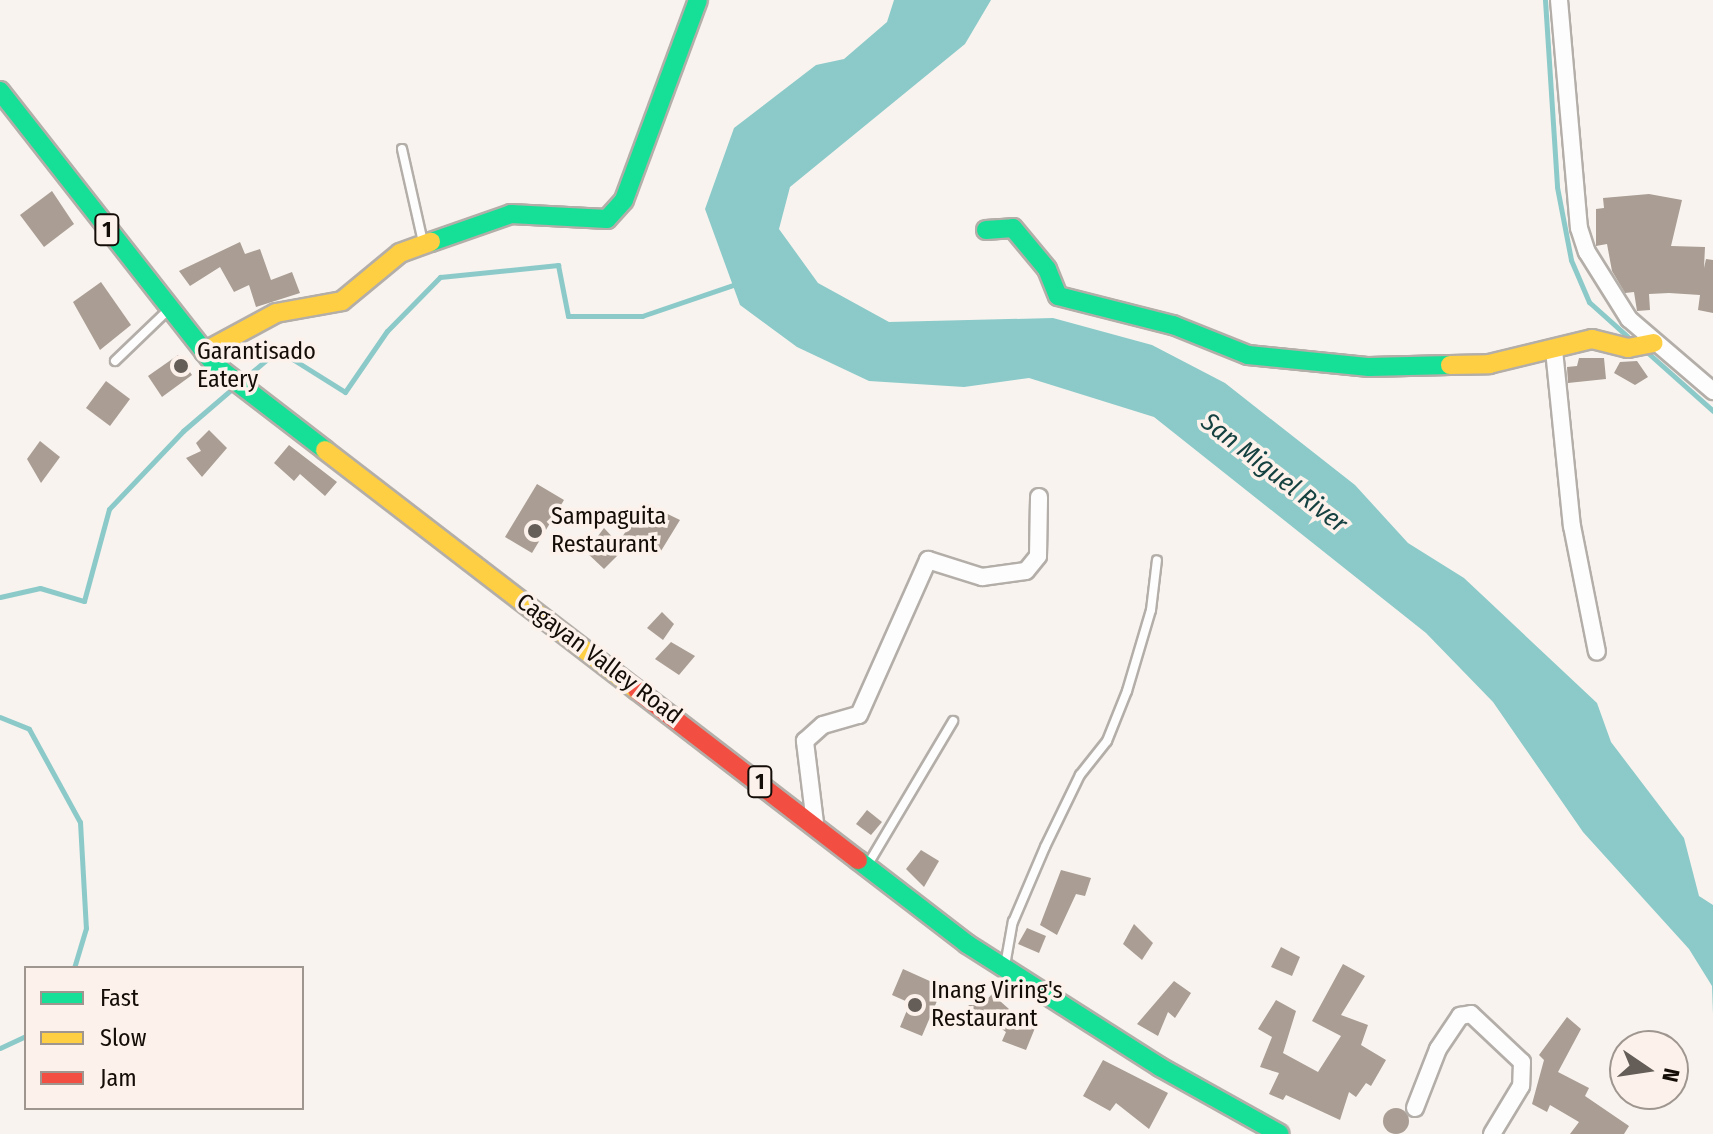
<!DOCTYPE html>
<html>
<head>
<meta charset="utf-8">
<style>
	body { margin:0 }
	#map { position:relative; width:1713px; height:1134px; overflow:hidden; background:#f8f3ef; font-family:"Fira Sans Condensed",sans-serif }
	div>[style] { position:absolute }
	[style*='--x'] { left:calc(var(--x)*1px); top:calc(var(--y)*1px); width:calc(var(--w)*1px); rotate:calc(var(--a)*1deg) }
	.water>* { inset:0; background:#8ccac9 }
	.stream>* { height:5px; margin:-2.5px; padding:0 2.5px; transform-origin:2.5px; border-radius:2.5px; background:#8ccac9 }
	.building>* { inset:0; background:#a99d94 }
	.round { border-radius:50% }
	.roads { filter:drop-shadow(2px 0 #b4aea9) drop-shadow(-2px 0 #b4aea9) drop-shadow(0 2px #b4aea9) drop-shadow(0 -2px #b4aea9) }
	.lane>* { height:8px; margin:-4px; padding:0 4px; transform-origin:4px; border-radius:4px; background:#fefdfd }
	.street>* { height:16px; margin:-8px; padding:0 8px; transform-origin:8px; border-radius:8px; background:#fefdfd }
	.fast>* { height:18px; margin:-9px; padding:0 9px; transform-origin:9px; border-radius:9px; background:#16e098 }
	.slow>* { height:18px; margin:-9px; padding:0 9px; transform-origin:9px; border-radius:9px; background:#ffcf43 }
	.jam>* { height:18px; margin:-9px; padding:0 9px; transform-origin:9px; border-radius:9px; background:#f24e42 }
	.dots>* { width:22px; height:22px; translate:-50% -50%; box-sizing:border-box; border:4px solid #fcf2eb; border-radius:50% }
	span { translate:-50% -50%; white-space:nowrap; text-align:center; line-height:1.15; -webkit-text-stroke:7px #fcf2eb; paint-order:stroke }
	.shield-label span { padding:2px 6px; background:#fcf2eb; border:2px solid; border-radius:6px; -webkit-text-stroke-width:0 }
	.shield-label { font-size:22px; color:#140c07; font-weight:700 }
	.poi-label { font-size:24px; color:#140c07 }
	.left { translate:0 -50%; text-align:left }
	.street-label { font-size:24px; color:#140c07 }
	.water-label { font-size:26px; color:#164141; font-style:italic }
	.legend { position:absolute; left:24px; top:966px; width:280px; height:144px; box-sizing:border-box; background:#fcf2eb; border:2px solid #9f9690; margin:0; padding:10px 14px; list-style:none; font-size:24px; color:#140c07 }
	.legend li { display:flex; align-items:center; gap:16px; height:40px }
	.legend b { width:40px; border:2px solid #9f9690 }
	.north { position:absolute; left:1609px; top:1030px; width:80px; height:80px; box-sizing:border-box; background:#fcf2eb; border:2px solid #9f9690; border-radius:50%; rotate:103deg; font-size:22px; font-weight:700; line-height:32px; text-align:center; color:#140c07 }
	.north::after { content:''; display:block; margin:auto; width:28px; height:36px; background:#645d58; clip-path:polygon(50% 0,100% 100%,50% 72%,0 100%) }
</style>
</head>
<body>
<div id="map">
	<div class="water">
		<i style="clip-path:polygon(894px 0,991px 0,965px 44px,790px 187px,779px 229px,818px 283px,889px 322px,1053px 318px,1152px 345px,1225px 383px,1355px 485px,1408px 543px,1464px 578px,1597px 703px,1611px 742px,1684px 838px,1699px 896px,1713px 905px,1713px 1014px,1712px 986px,1689px 949px,1583px 832px,1493px 702px,1426px 633px,1154px 417px,1029px 378px,964px 387px,869px 381px,797px 347px,740px 305px,705px 209px,734px 128px,816px 65px,844px 59px,887px 22px)"></i>
	</div>
	<div class="stream">
		<i style="--x:1545;--y:0;--w:187;--a:86.3"></i>
		<i style="--x:1557;--y:187;--w:74;--a:79.1"></i>
		<i style="--x:1571;--y:260;--w:46;--a:66.8"></i>
		<i style="--x:1589;--y:302;--w:52;--a:41.9"></i>
		<i style="--x:1648;--y:353;--w:87;--a:41.7"></i>
		<i style="--x:246;--y:377;--w:42;--a:-40.2"></i>
		<i style="--x:278;--y:350;--w:79;--a:32.1"></i>
		<i style="--x:345;--y:392;--w:74;--a:-55.5"></i>
		<i style="--x:387;--y:331;--w:76;--a:-45.5"></i>
		<i style="--x:440;--y:277;--w:119;--a:-5.8"></i>
		<i style="--x:558;--y:265;--w:52;--a:78.9"></i>
		<i style="--x:568;--y:316;--w:74;--a:0"></i>
		<i style="--x:642;--y:316;--w:102;--a:-18.8"></i>
		<i style="--x:0;--y:597;--w:41;--a:-12.7"></i>
		<i style="--x:40;--y:588;--w:46;--a:16.5"></i>
		<i style="--x:84;--y:601;--w:95;--a:-74.8"></i>
		<i style="--x:109;--y:509;--w:108;--a:-46.5"></i>
		<i style="--x:183;--y:431;--w:65;--a:-40.6"></i>
		<i style="--x:0;--y:717;--w:31;--a:22"></i>
		<i style="--x:29;--y:729;--w:106;--a:61.3"></i>
		<i style="--x:80;--y:822;--w:106;--a:86.8"></i>
		<i style="--x:86;--y:928;--w:42;--a:106.7"></i>
		<i style="--x:0;--y:1048;--w:29;--a:-25"></i>
	</div>
	<div class="building">
		<i style="clip-path:polygon(52px 191px,74px 224px,44px 247px,20px 215px)"></i>
		<i style="clip-path:polygon(1649px 194px,1682px 200px,1671px 246px,1705px 247px,1704px 268px,1706px 259px,1713px 260px,1713px 313px,1698px 310px,1700px 295px,1669px 293px,1649px 294px,1650px 310px,1637px 311px,1634px 292px,1625px 293px,1612px 271px,1607px 244px,1596px 246px,1596px 209px,1604px 208px,1603px 198px)"></i>
		<i style="clip-path:polygon(240px 242px,245px 254px,260px 249px,271px 280px,292px 272px,300px 293px,256px 307px,249px 285px,234px 292px,220px 267px,190px 286px,179px 271px)"></i>
		<i style="clip-path:polygon(101px 282px,131px 325px,100px 350px,73px 302px)"></i>
		<i style="clip-path:polygon(178px 355px,192px 375px,162px 397px,148px 376px)"></i>
		<i style="clip-path:polygon(1579px 358px,1604px 358px,1606px 379px,1568px 383px,1567px 367px,1577px 366px)"></i>
		<i style="clip-path:polygon(1637px 361px,1648px 377px,1635px 385px,1614px 373px,1620px 362px)"></i>
		<i style="clip-path:polygon(106px 381px,130px 399px,110px 426px,86px 408px)"></i>
		<i style="clip-path:polygon(209px 430px,227px 448px,202px 477px,186px 458px,201px 451px,196px 443px)"></i>
		<i style="clip-path:polygon(40px 441px,60px 457px,41px 483px,27px 459px)"></i>
		<i style="clip-path:polygon(289px 445px,337px 482px,325px 496px,300px 474px,294px 481px,274px 463px)"></i>
		<i style="clip-path:polygon(537px 484px,564px 500px,532px 553px,505px 537px)"></i>
		<i style="clip-path:polygon(645px 503px,680px 520px,661px 551px,638px 535px,604px 569px,586px 552px,604px 528px,618px 543px)"></i>
		<i style="clip-path:polygon(662px 612px,674px 624px,663px 640px,647px 628px)"></i>
		<i style="clip-path:polygon(671px 642px,695px 656px,679px 675px,655px 659px)"></i>
		<i style="clip-path:polygon(867px 810px,882px 822px,871px 835px,856px 824px)"></i>
		<i style="clip-path:polygon(921px 850px,939px 861px,924px 887px,906px 869px)"></i>
		<i style="clip-path:polygon(1061px 870px,1091px 878px,1085px 896px,1076px 894px,1057px 935px,1040px 925px)"></i>
		<i style="clip-path:polygon(1134px 924px,1153px 943px,1142px 960px,1123px 944px)"></i>
		<i style="clip-path:polygon(1027px 928px,1046px 936px,1039px 953px,1018px 944px)"></i>
		<i style="clip-path:polygon(1281px 947px,1300px 957px,1292px 976px,1271px 967px)"></i>
		<i style="clip-path:polygon(1343px 964px,1365px 976px,1341px 1015px,1368px 1025px,1361px 1045px,1386px 1060px,1371px 1086px,1366px 1083px,1356px 1097px,1349px 1092px,1340px 1120px,1286px 1095px,1283px 1100px,1269px 1094px,1279px 1073px,1260px 1067px,1272px 1037px,1258px 1029px,1276px 1000px,1296px 1011px,1283px 1053px,1318px 1072px,1341px 1036px,1312px 1021px)"></i>
		<i style="clip-path:polygon(903px 969px,943px 987px,922px 1036px,900px 1027px,910px 1003px,892px 995px)"></i>
		<i style="clip-path:polygon(1174px 981px,1191px 993px,1175px 1018px,1168px 1012px,1158px 1036px,1137px 1024px)"></i>
		<i style="clip-path:polygon(992px 994px,1009px 1009px,1005px 1015px,1035px 1028px,1026px 1050px,1002px 1041px,1006px 1032px,968px 1005px,982px 1005px)"></i>
		<i style="clip-path:polygon(1567px 1017px,1581px 1029px,1558px 1072px,1589px 1088px,1585px 1096px,1629px 1126px,1624px 1134px,1570px 1134px,1579px 1122px,1550px 1105px,1547px 1112px,1532px 1104px,1544px 1060px,1539px 1055px)"></i>
		<i style="clip-path:polygon(1103px 1060px,1168px 1093px,1149px 1129px,1116px 1103px,1110px 1111px,1083px 1096px)"></i>
		<i class="round" style="left:1383px;top:1108px;width:26px;height:26px"></i>
	</div>
	<div class="roads">
		<div class="lane">
			<i style="--x:402;--y:149;--w:95;--a:77.3"></i>
			<i style="--x:115;--y:361;--w:71;--a:-43.9"></i>
			<i style="--x:870;--y:861;--w:163;--a:-59.3"></i>
			<i style="--x:1006;--y:960;--w:39;--a:-80"></i>
			<i style="--x:1013;--y:922;--w:82;--a:-66.9"></i>
			<i style="--x:1045;--y:847;--w:80;--a:-64.1"></i>
			<i style="--x:1080;--y:775;--w:43;--a:-51.5"></i>
			<i style="--x:1107;--y:741;--w:54;--a:-68.2"></i>
			<i style="--x:1127;--y:691;--w:84;--a:-73.5"></i>
			<i style="--x:1151;--y:610;--w:50;--a:-83.2"></i>
		</div>
		<div class="street">
			<i style="--x:1559;--y:0;--w:229;--a:85"></i>
			<i style="--x:1579;--y:228;--w:25;--a:72"></i>
			<i style="--x:1587;--y:252;--w:79;--a:57.9"></i>
			<i style="--x:1629;--y:319;--w:111;--a:40.6"></i>
			<i style="--x:1554;--y:350;--w:177;--a:84.2"></i>
			<i style="--x:1572;--y:526;--w:128;--a:78.8"></i>
			<i style="--x:815;--y:823;--w:83;--a:-97"></i>
			<i style="--x:805;--y:741;--w:24;--a:-42"></i>
			<i style="--x:823;--y:725;--w:37;--a:-16"></i>
			<i style="--x:859;--y:715;--w:170;--a:-66"></i>
			<i style="--x:928;--y:560;--w:57;--a:17.5"></i>
			<i style="--x:982;--y:577;--w:44;--a:-7.8"></i>
			<i style="--x:1026;--y:571;--w:19;--a:-51"></i>
			<i style="--x:1038;--y:556;--w:59;--a:-89"></i>
			<i style="--x:1415;--y:1108;--w:63;--a:-68.7"></i>
			<i style="--x:1438;--y:1049;--w:40;--a:-56"></i>
			<i style="--x:1460;--y:1016;--w:11;--a:-10"></i>
			<i style="--x:1471;--y:1014;--w:70;--a:43.3"></i>
			<i style="--x:1522;--y:1062;--w:24;--a:92"></i>
			<i style="--x:1521;--y:1086;--w:56;--a:121.1"></i>
		</div>
		<div class="fast">
			<i style="--x:0;--y:91;--w:350;--a:51.9"></i>
			<i style="--x:216;--y:366;--w:138;--a:37.6"></i>
			<i style="--x:986;--y:230;--w:27;--a:-4"></i>
			<i style="--x:1013;--y:228;--w:53;--a:50.3"></i>
			<i style="--x:1047;--y:269;--w:29;--a:68"></i>
			<i style="--x:1058;--y:296;--w:119;--a:14.2"></i>
			<i style="--x:1173;--y:325;--w:81;--a:21.8"></i>
			<i style="--x:1248;--y:355;--w:122;--a:5.7"></i>
			<i style="--x:1369;--y:367;--w:81;--a:-1.4"></i>
			<i style="--x:431;--y:242;--w:85;--a:-19.3"></i>
			<i style="--x:511;--y:214;--w:96;--a:3"></i>
			<i style="--x:607;--y:219;--w:25;--a:-48"></i>
			<i style="--x:624;--y:200;--w:213;--a:-69.7"></i>
			<i style="--x:858;--y:860;--w:138;--a:37.6"></i>
			<i style="--x:967;--y:944;--w:229;--a:32.5"></i>
			<i style="--x:1160;--y:1067;--w:137;--a:29.2"></i>
		</div>
		<div class="slow">
			<i style="--x:204;--y:352;--w:82;--a:-28.4"></i>
			<i style="--x:276;--y:313;--w:67;--a:-10.3"></i>
			<i style="--x:342;--y:301;--w:75;--a:-39.6"></i>
			<i style="--x:400;--y:253;--w:33;--a:-20"></i>
			<i style="--x:1450;--y:365;--w:39;--a:-1"></i>
			<i style="--x:1489;--y:364;--w:106;--a:-13.6"></i>
			<i style="--x:1592;--y:339;--w:37;--a:14"></i>
			<i style="--x:1628;--y:348;--w:26;--a:-11"></i>
			<i style="--x:325;--y:450;--w:394;--a:37.6"></i>
		</div>
		<div class="jam">
			<i style="--x:637;--y:690;--w:279;--a:37.6"></i>
		</div>
	</div>
	<div class="dots">
		<i style="left:181px;top:366px;background:#645d58"></i>
		<i style="left:535px;top:531px;background:#645d58"></i>
		<i style="left:915px;top:1005px;background:#645d58"></i>
	</div>
	<div class="shield-label">
		<span style="left:107px;top:230px">1</span>
		<span style="left:760px;top:782px">1</span>
	</div>
	<div class="poi-label">
		<span class="left" style="left:197px;top:366px">Garantisado<br>Eatery</span>
		<span class="left" style="left:551px;top:531px">Sampaguita<br>Restaurant</span>
		<span class="left" style="left:931px;top:1005px">Inang Viring's<br>Restaurant</span>
	</div>
	<div class="street-label">
		<span style="left:599px;top:659px;rotate:37deg">Cagayan Valley Road</span>
	</div>
	<div class="water-label">
		<span style="left:1274px;top:473px;rotate:38deg">San Miguel River</span>
	</div>
	<ul class="legend">
	<li><b style="height:10px;background:#16e098"></b>Fast</li>
	<li><b style="height:10px;background:#ffcf43"></b>Slow</li>
	<li><b style="height:10px;background:#f24e42"></b>Jam</li>
	</ul>
	<div class="north">N</div>
</div>
</body>
</html>
